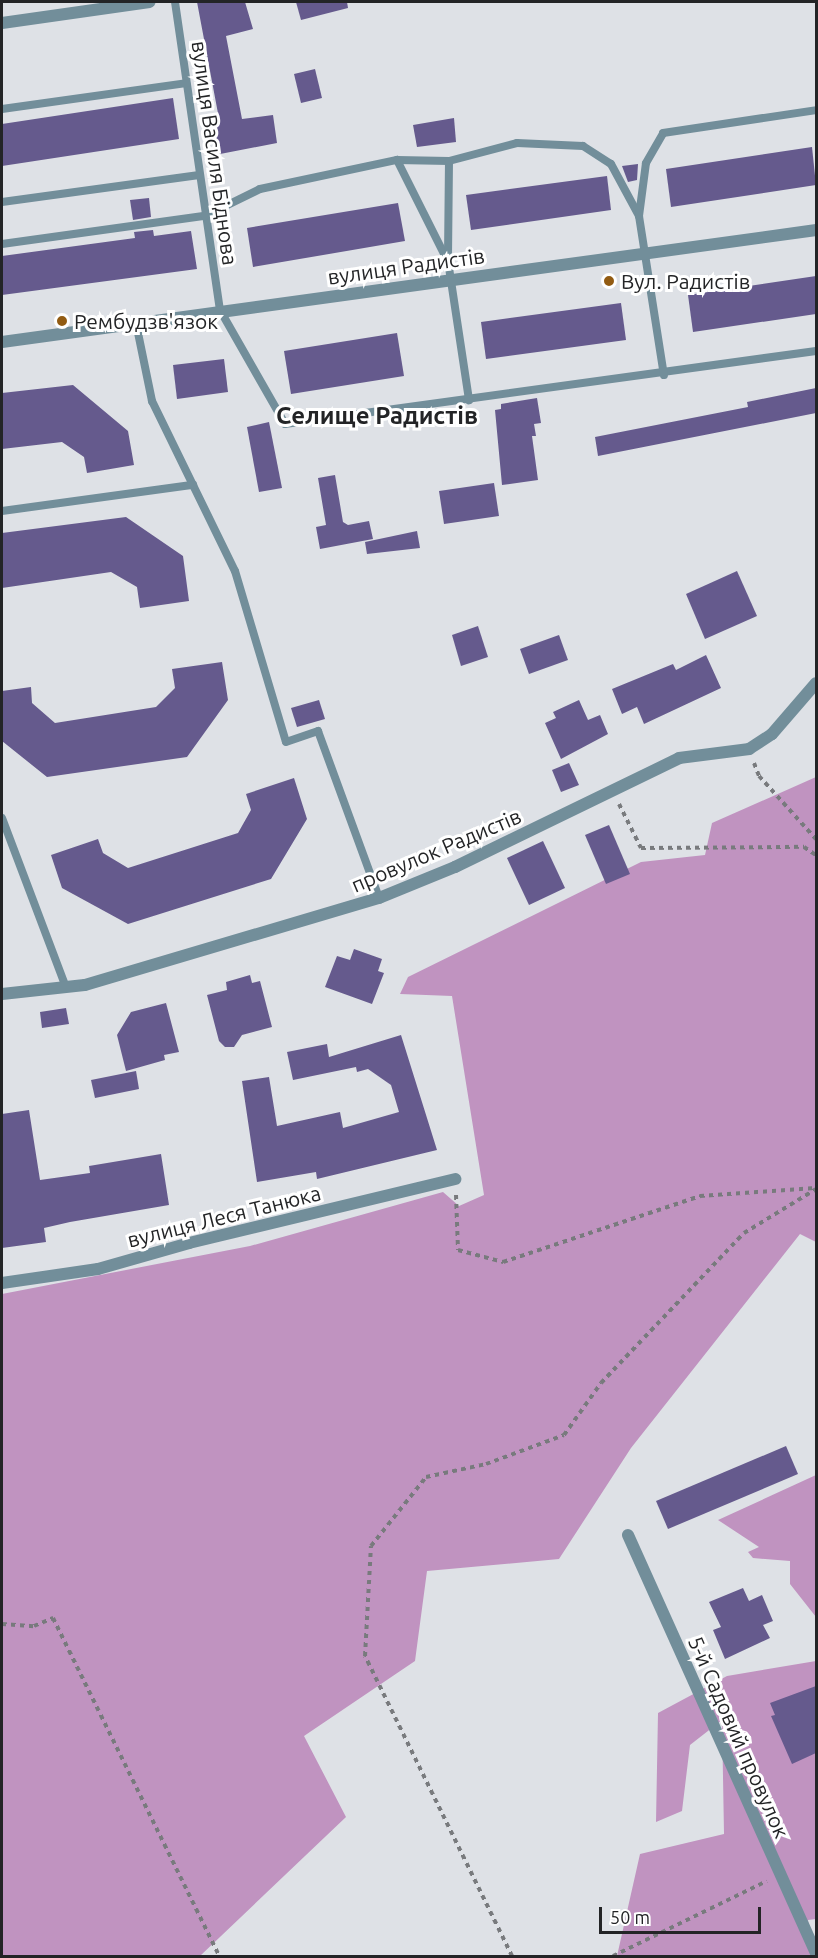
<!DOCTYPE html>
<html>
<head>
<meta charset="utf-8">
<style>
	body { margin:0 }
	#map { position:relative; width:818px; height:1958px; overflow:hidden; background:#dee1e6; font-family:Ubuntu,sans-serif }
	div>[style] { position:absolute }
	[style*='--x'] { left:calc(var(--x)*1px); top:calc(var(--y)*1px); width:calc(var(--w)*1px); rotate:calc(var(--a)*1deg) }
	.forest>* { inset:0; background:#c093c0 }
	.building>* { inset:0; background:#655a8d }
	.path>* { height:4px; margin-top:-2px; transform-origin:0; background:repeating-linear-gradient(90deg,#787a7d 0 4.5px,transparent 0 9px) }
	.service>* { height:8px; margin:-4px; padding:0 4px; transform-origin:4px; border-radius:4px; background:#728e9a }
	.minor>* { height:12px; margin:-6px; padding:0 6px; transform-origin:6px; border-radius:6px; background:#728e9a }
	.dots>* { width:16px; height:16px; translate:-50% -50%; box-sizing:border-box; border:3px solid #fff; border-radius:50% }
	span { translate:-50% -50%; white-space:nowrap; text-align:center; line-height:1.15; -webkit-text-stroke:6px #fff; paint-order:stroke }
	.street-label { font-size:21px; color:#232426 }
	.poi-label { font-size:21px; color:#232426 }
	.left { translate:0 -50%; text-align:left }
	.quarter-label { font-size:24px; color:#232426; font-weight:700 }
	.frame { position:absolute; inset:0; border:3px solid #232426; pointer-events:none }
	.scale { position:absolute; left:599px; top:1907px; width:162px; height:27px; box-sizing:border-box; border:3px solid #232426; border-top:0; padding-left:8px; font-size:18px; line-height:21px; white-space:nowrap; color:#232426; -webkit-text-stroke:4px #fff; paint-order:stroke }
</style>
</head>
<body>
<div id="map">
	<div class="forest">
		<i style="clip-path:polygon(816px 777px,816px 1242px,800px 1234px,631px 1448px,559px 1559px,427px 1571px,415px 1661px,304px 1736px,346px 1817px,200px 1956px,2px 1956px,2px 1294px,250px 1246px,443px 1192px,459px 1206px,484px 1195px,452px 996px,400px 994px,408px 977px,641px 862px,705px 855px,712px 823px)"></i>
		<i style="clip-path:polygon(816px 1475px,816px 1617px,790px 1584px,790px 1561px,753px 1558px,748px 1552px,759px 1547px,718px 1520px)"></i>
		<i style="clip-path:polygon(816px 1661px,816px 1919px,808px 1920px,812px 1956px,617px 1956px,640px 1854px,724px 1834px,722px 1720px,690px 1745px,682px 1811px,656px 1822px,658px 1713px,727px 1676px)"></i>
	</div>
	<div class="building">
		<i style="clip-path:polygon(197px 2px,245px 2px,253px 29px,226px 36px,242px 119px,273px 115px,277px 143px,215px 155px,209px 127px,220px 124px)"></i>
		<i style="clip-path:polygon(296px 2px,347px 2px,348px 8px,301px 20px)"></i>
		<i style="clip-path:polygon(315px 69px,322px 98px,301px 103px,294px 74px)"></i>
		<i style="clip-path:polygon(173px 98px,179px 139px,2px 166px,2px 124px)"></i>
		<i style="clip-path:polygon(454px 118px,456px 142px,417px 147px,413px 125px)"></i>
		<i style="clip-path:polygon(812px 147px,816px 185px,671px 207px,666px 169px)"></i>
		<i style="clip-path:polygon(638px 164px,637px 180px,628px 182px,622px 166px)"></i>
		<i style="clip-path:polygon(607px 176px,611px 210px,471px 230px,466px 195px)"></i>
		<i style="clip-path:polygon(149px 198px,151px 217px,133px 220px,130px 200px)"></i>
		<i style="clip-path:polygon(398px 203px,405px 241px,253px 267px,247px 228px)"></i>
		<i style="clip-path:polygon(153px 230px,154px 236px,191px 231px,197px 269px,2px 295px,2px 256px,135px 238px,134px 232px)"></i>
		<i style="clip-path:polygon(816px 276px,816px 314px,693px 332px,688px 295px)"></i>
		<i style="clip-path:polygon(621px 303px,626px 340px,486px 359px,481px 322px)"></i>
		<i style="clip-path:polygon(397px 333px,404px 376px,291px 394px,284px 351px)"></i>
		<i style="clip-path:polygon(224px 359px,228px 392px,177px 399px,173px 365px)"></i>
		<i style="clip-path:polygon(73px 385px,128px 431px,134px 465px,87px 473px,84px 457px,62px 442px,2px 449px,2px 393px)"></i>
		<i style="clip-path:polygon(816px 388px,816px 413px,598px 456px,595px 437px,748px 407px,747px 402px)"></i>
		<i style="clip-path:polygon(537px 398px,541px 423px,534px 424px,536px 436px,532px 436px,538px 480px,502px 485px,495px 410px,501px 409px,501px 404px)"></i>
		<i style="clip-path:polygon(269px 422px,282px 488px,259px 492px,247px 427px)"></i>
		<i style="clip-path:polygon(335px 475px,343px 522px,348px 525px,369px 521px,373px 539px,320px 549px,316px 527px,326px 525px,318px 478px)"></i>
		<i style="clip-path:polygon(494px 483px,499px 516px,444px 524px,439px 491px)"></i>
		<i style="clip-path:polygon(126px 517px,183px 556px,189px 601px,140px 608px,137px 587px,111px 572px,2px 588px,2px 533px)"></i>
		<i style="clip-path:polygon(417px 531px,420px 548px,367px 554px,365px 542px)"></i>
		<i style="clip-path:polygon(737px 571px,757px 616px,705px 639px,686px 594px)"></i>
		<i style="clip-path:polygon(478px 626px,488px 657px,461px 666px,452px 635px)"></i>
		<i style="clip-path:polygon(559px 635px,568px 660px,529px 674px,520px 649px)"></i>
		<i style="clip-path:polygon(706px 655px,721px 688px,644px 724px,637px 707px,622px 714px,612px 689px,673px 664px,676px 670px)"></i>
		<i style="clip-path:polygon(222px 662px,228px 700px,187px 757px,47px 777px,2px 741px,2px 691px,31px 687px,32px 703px,55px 723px,156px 707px,175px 688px,172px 669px)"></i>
		<i style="clip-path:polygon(319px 700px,325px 719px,297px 727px,291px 708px)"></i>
		<i style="clip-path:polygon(579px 700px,588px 720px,600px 715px,608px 734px,561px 759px,545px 723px,556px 718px,553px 712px)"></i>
		<i style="clip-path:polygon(569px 763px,579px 785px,561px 792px,552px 770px)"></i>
		<i style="clip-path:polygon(294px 778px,307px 819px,271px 879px,128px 924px,62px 888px,51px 855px,98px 839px,103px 853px,128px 868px,238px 833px,251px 810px,246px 794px)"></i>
		<i style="clip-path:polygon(609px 825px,630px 874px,606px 884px,585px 835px)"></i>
		<i style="clip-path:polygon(543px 841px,565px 888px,529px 905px,507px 858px)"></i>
		<i style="clip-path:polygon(354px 949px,382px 959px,378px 971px,384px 973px,372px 1004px,325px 987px,337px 956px,350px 960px)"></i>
		<i style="clip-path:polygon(250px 975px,252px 983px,260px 981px,272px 1027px,242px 1035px,234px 1047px,225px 1047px,219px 1041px,207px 995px,227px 990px,226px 982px)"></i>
		<i style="clip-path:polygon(166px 1003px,179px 1052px,164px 1055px,165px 1060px,126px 1071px,117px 1035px,131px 1012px)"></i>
		<i style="clip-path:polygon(66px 1008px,69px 1024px,42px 1028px,40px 1012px)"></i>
		<i style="clip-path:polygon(401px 1035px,437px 1150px,317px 1179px,316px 1172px,257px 1182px,242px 1081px,269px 1077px,277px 1126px,340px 1112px,343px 1128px,399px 1112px,391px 1085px,368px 1069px,357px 1072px,356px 1067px,293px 1080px,287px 1052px,327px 1044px,329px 1057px)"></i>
		<i style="clip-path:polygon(136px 1071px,139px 1089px,95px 1098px,91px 1080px)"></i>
		<i style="clip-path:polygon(29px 1110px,40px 1180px,90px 1173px,89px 1166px,161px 1154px,169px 1205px,70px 1222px,44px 1228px,46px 1242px,2px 1248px,2px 1114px)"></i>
		<i style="clip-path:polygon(786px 1446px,798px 1474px,668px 1529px,656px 1501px)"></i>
		<i style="clip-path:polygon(743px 1588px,749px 1601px,762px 1595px,773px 1621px,763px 1625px,770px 1638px,725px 1659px,713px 1630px,721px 1627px,709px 1602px)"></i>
		<i style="clip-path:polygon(816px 1686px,816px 1753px,792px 1764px,771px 1716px,775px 1715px,770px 1703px)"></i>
	</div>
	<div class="path">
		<i style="--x:754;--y:763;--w:14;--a:69"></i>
		<i style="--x:759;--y:776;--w:85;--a:47.9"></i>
		<i style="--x:619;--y:804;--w:49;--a:63.4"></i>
		<i style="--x:641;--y:848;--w:163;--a:-0.4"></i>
		<i style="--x:804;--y:847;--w:14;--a:34"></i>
		<i style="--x:456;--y:1195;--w:55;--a:87.9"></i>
		<i style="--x:458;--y:1250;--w:47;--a:14.9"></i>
		<i style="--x:503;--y:1262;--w:208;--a:-18.5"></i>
		<i style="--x:700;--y:1196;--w:115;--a:-4"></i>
		<i style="--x:2;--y:1624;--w:32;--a:4"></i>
		<i style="--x:34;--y:1626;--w:21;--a:-23"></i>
		<i style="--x:53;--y:1618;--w:377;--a:63.8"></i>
		<i style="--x:512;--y:1956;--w:334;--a:-116.1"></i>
		<i style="--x:365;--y:1656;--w:110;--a:-86.9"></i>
		<i style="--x:371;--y:1546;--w:88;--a:-51.4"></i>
		<i style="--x:426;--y:1477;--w:61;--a:-12.2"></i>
		<i style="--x:486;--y:1464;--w:83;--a:-20.4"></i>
		<i style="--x:564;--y:1435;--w:64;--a:-54.6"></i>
		<i style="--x:601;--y:1383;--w:207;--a:-46.4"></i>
		<i style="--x:744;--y:1233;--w:84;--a:-31.4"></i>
		<i style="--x:613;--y:1956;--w:171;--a:-26"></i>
	</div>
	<div class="service">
		<i style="--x:175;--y:2;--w:311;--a:81.7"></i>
		<i style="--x:220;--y:310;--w:131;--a:60.3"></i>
		<i style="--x:285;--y:424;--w:536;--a:-7.83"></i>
		<i style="--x:2;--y:109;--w:186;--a:-8"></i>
		<i style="--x:397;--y:160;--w:110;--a:63.4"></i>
		<i style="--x:449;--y:161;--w:100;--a:90.6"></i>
		<i style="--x:448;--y:261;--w:141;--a:81.4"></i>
		<i style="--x:2;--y:202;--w:199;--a:-7.8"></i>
		<i style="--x:639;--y:216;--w:161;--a:81.1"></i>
		<i style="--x:2;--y:244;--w:205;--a:-7.9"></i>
		<i style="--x:205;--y:216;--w:61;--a:-26.1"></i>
		<i style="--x:260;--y:189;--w:140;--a:-12"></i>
		<i style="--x:397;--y:160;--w:52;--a:1.1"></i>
		<i style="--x:449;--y:161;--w:70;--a:-14.8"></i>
		<i style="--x:517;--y:143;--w:66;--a:2.6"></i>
		<i style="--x:583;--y:146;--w:33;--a:33"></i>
		<i style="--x:611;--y:164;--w:59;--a:61.7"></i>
		<i style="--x:639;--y:216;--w:53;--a:-82.5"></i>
		<i style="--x:646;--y:163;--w:34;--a:-60"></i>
		<i style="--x:663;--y:133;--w:155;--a:-8.5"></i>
		<i style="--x:136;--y:323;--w:80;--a:78.4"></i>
		<i style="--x:152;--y:401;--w:189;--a:64"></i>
		<i style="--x:235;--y:571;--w:178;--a:73.4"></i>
		<i style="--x:286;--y:742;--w:34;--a:-19"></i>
		<i style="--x:318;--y:731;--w:178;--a:69.9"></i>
		<i style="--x:2;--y:511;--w:193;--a:-7.8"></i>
		<i style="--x:2;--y:818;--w:181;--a:69.3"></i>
	</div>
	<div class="minor">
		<i style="--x:2;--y:23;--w:149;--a:-8.1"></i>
		<i style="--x:2;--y:342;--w:822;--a:-7.83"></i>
		<i style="--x:2;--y:994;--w:83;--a:-6.2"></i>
		<i style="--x:85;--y:985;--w:307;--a:-16.5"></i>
		<i style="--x:379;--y:898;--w:82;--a:-22.2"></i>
		<i style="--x:455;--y:867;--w:249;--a:-25.9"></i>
		<i style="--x:679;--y:758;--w:71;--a:-7.3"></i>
		<i style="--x:749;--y:749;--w:27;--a:-33"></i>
		<i style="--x:772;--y:734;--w:67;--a:-49.2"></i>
		<i style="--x:2;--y:1283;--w:97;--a:-8.3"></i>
		<i style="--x:98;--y:1269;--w:95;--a:-15.9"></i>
		<i style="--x:189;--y:1243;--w:274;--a:-13.5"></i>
		<i style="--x:628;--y:1535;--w:459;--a:65.8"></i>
	</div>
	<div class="dots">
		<i style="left:609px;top:281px;background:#925b12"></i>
		<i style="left:62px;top:321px;background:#925b12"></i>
	</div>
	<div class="street-label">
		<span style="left:215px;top:153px;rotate:82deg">вулиця Василя Біднова</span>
		<span style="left:406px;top:266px;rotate:-8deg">вулиця Радистів</span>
		<span style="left:436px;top:850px;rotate:-23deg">провулок Радистів</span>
		<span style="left:224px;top:1216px;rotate:-14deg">вулиця Леся Танюка</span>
		<span style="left:739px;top:1737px;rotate:66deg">5-й Садовий провулок</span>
	</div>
	<div class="poi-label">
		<span class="left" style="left:621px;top:281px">Вул. Радистів</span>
		<span class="left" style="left:74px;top:321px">Рембудзв'язок</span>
	</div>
	<div class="quarter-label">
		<span style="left:377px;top:416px">Селище Радистів</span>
	</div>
	<div class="frame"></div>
	<div class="scale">50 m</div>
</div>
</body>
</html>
